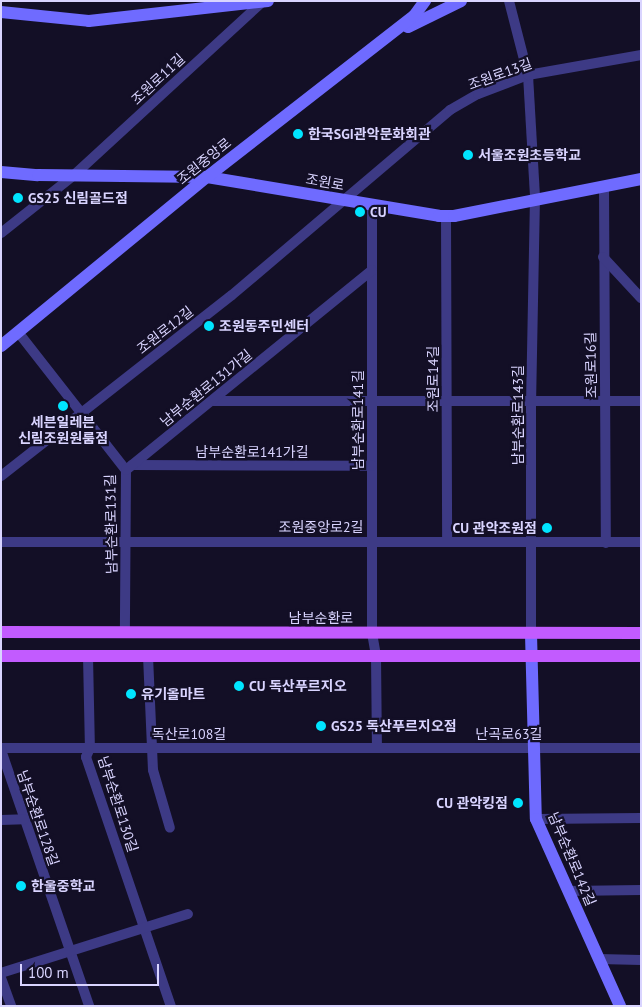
<!DOCTYPE html>
<html>
<head>
<meta charset="utf-8">
<style>
	body { margin:0 }
	#map { position:relative; width:642px; height:1007px; overflow:hidden; background:#130f26; font-family:"PT Sans","Noto Sans KR",sans-serif }
	div>[style] { position:absolute }
	[style*='--x'] { left:calc(var(--x)*1px); top:calc(var(--y)*1px); width:calc(var(--w)*1px); rotate:calc(var(--a)*1deg) }
	.street>* { height:10px; margin:-5px; padding:0 5px; transform-origin:5px; border-radius:5px; background:#3d3a85 }
	.secondary>* { height:12px; margin:-6px; padding:0 6px; transform-origin:6px; border-radius:6px; background:#6f6bff }
	.primary>* { height:12px; margin:-6px; padding:0 6px; transform-origin:6px; border-radius:6px; background:#c25bff }
	.dots>* { width:14px; height:14px; translate:-50% -50%; box-sizing:border-box; border:2px solid #130f26; border-radius:50% }
	span { translate:-50% -50%; white-space:nowrap; text-align:center; line-height:1.15; -webkit-text-stroke:4.5px #130f26; paint-order:stroke }
	.street-label { font-size:14px; color:#d9d4ff }
	.poi-label { font-size:14px; color:#d9d4ff; font-weight:700 }
	.left { translate:0 -50%; text-align:left }
	.right { translate:-100% -50%; text-align:right }
	.frame { position:absolute; inset:0; border:2px solid #d9d4ff; pointer-events:none }
	.scale { position:absolute; left:20px; top:964px; width:139px; height:22px; box-sizing:border-box; border:2px solid #d9d4ff; border-top:0; padding-left:6px; font-size:15px; line-height:18px; white-space:nowrap; color:#d9d4ff; -webkit-text-stroke:4px #130f26; paint-order:stroke }
</style>
</head>
<body>
<div id="map">
	<div class="street">
		<i style="--x:509;--y:1;--w:76;--a:75.6"></i>
		<i style="--x:528;--y:75;--w:122;--a:86.7"></i>
		<i style="--x:535;--y:197;--w:203;--a:91.1"></i>
		<i style="--x:531;--y:400;--w:234;--a:90"></i>
		<i style="--x:604;--y:187;--w:356;--a:89.7"></i>
		<i style="--x:372;--y:206;--w:427;--a:90"></i>
		<i style="--x:372;--y:633;--w:23;--a:80"></i>
		<i style="--x:376;--y:656;--w:92;--a:89.4"></i>
		<i style="--x:446;--y:216;--w:326;--a:89.8"></i>
		<i style="--x:1;--y:233;--w:92;--a:-38.4"></i>
		<i style="--x:73;--y:176;--w:257;--a:-42.6"></i>
		<i style="--x:603;--y:257;--w:56;--a:47.2"></i>
		<i style="--x:18;--y:332;--w:175;--a:52"></i>
		<i style="--x:126;--y:470;--w:163;--a:90.4"></i>
		<i style="--x:213;--y:401;--w:428;--a:0"></i>
		<i style="--x:132;--y:465;--w:240;--a:0.2"></i>
		<i style="--x:126;--y:470;--w:317;--a:-39.1"></i>
		<i style="--x:1;--y:476;--w:293;--a:-38.1"></i>
		<i style="--x:232;--y:295;--w:286;--a:-40.3"></i>
		<i style="--x:450;--y:110;--w:32;--a:-30"></i>
		<i style="--x:478;--y:94;--w:53;--a:-20.8"></i>
		<i style="--x:528;--y:75;--w:115;--a:-10"></i>
		<i style="--x:1;--y:542;--w:640;--a:0"></i>
		<i style="--x:88;--y:656;--w:92;--a:88.8"></i>
		<i style="--x:90;--y:748;--w:10;--a:114"></i>
		<i style="--x:86;--y:757;--w:263;--a:71.2"></i>
		<i style="--x:148;--y:656;--w:114;--a:87.5"></i>
		<i style="--x:153;--y:770;--w:60;--a:73.7"></i>
		<i style="--x:1;--y:748;--w:640;--a:0"></i>
		<i style="--x:1;--y:750;--w:271;--a:71"></i>
		<i style="--x:536;--y:819;--w:105;--a:-0.5"></i>
		<i style="--x:1;--y:820;--w:23;--a:-2"></i>
		<i style="--x:568;--y:891;--w:73;--a:-0.8"></i>
		<i style="--x:599;--y:959;--w:42;--a:1.4"></i>
		<i style="--x:1;--y:973;--w:196;--a:-17.5"></i>
		<i style="--x:1;--y:978;--w:30;--a:70"></i>
	</div>
	<div class="secondary">
		<i style="--x:1;--y:12;--w:88;--a:5.8"></i>
		<i style="--x:89;--y:21;--w:180;--a:-6.4"></i>
		<i style="--x:408;--y:27;--w:59;--a:-26.1"></i>
		<i style="--x:1;--y:172;--w:37;--a:5"></i>
		<i style="--x:38;--y:175;--w:169;--a:0.7"></i>
		<i style="--x:207;--y:177;--w:235;--a:9.5"></i>
		<i style="--x:439;--y:216;--w:15;--a:0"></i>
		<i style="--x:454;--y:216;--w:191;--a:-11.2"></i>
		<i style="--x:1;--y:346;--w:266;--a:-39.4"></i>
		<i style="--x:207;--y:177;--w:262;--a:-37.9"></i>
		<i style="--x:414;--y:16;--w:19;--a:-54"></i>
		<i style="--x:531;--y:634;--w:185;--a:88.5"></i>
		<i style="--x:536;--y:819;--w:205;--a:65.8"></i>
	</div>
	<div class="primary">
		<i style="--x:1;--y:632;--w:640;--a:0.09"></i>
		<i style="--x:1;--y:656;--w:640;--a:0"></i>
	</div>
	<div class="dots">
		<i style="left:298px;top:134px;background:#00e5ff"></i>
		<i style="left:468px;top:155px;background:#00e5ff"></i>
		<i style="left:18px;top:198px;background:#00e5ff"></i>
		<i style="left:360px;top:212px;background:#00e5ff"></i>
		<i style="left:209px;top:326px;background:#00e5ff"></i>
		<i style="left:63px;top:406px;background:#00e5ff"></i>
		<i style="left:547px;top:528px;background:#00e5ff"></i>
		<i style="left:239px;top:686px;background:#00e5ff"></i>
		<i style="left:131px;top:694px;background:#00e5ff"></i>
		<i style="left:321px;top:726px;background:#00e5ff"></i>
		<i style="left:518px;top:803px;background:#00e5ff"></i>
		<i style="left:21px;top:886px;background:#00e5ff"></i>
	</div>
	<div class="street-label">
		<span style="left:500px;top:74px;rotate:-20deg">조원로13길</span>
		<span style="left:158px;top:79px;rotate:-43deg">조원로11길</span>
		<span style="left:204px;top:161px;rotate:-39deg">조원중앙로</span>
		<span style="left:325px;top:182px;rotate:10deg">조원로</span>
		<span style="left:165px;top:330px;rotate:-38deg">조원로12길</span>
		<span style="left:591px;top:365px;rotate:-91deg">조원로16길</span>
		<span style="left:433px;top:379px;rotate:-90deg">조원로14길</span>
		<span style="left:206px;top:388px;rotate:-39deg">남부순환로131가길</span>
		<span style="left:518px;top:415px;rotate:-90deg">남부순환로143길</span>
		<span style="left:358px;top:420px;rotate:-90deg">남부순환로141길</span>
		<span style="left:252px;top:452px">남부순환로141가길</span>
		<span style="left:111px;top:524px;rotate:-91deg">남부순환로131길</span>
		<span style="left:321px;top:527px">조원중앙로2길</span>
		<span style="left:321px;top:618px">남부순환로</span>
		<span style="left:189px;top:734px">독산로108길</span>
		<span style="left:509px;top:734px">난곡로63길</span>
		<span style="left:118px;top:804px;rotate:72deg">남부순환로130길</span>
		<span style="left:38px;top:818px;rotate:71deg">남부순환로128길</span>
		<span style="left:572px;top:859px;rotate:67deg">남부순환로142길</span>
	</div>
	<div class="poi-label">
		<span class="left" style="left:308px;top:134px">한국SGI관악문화회관</span>
		<span class="left" style="left:478px;top:155px">서울조원초등학교</span>
		<span class="left" style="left:28px;top:198px">GS25 신림골드점</span>
		<span class="left" style="left:370px;top:212px">CU</span>
		<span class="left" style="left:219px;top:326px">조원동주민센터</span>
		<span style="left:63px;top:430px">세븐일레븐<br>신림조원원룸점</span>
		<span class="right" style="left:537px;top:528px">CU 관악조원점</span>
		<span class="left" style="left:249px;top:686px">CU 독산푸르지오</span>
		<span class="left" style="left:141px;top:694px">유기올마트</span>
		<span class="left" style="left:331px;top:726px">GS25 독산푸르지오점</span>
		<span class="right" style="left:508px;top:803px">CU 관악킹점</span>
		<span class="left" style="left:31px;top:886px">한울중학교</span>
	</div>
	<div class="frame"></div>
	<div class="scale">100 m</div>
</div>
</body>
</html>
